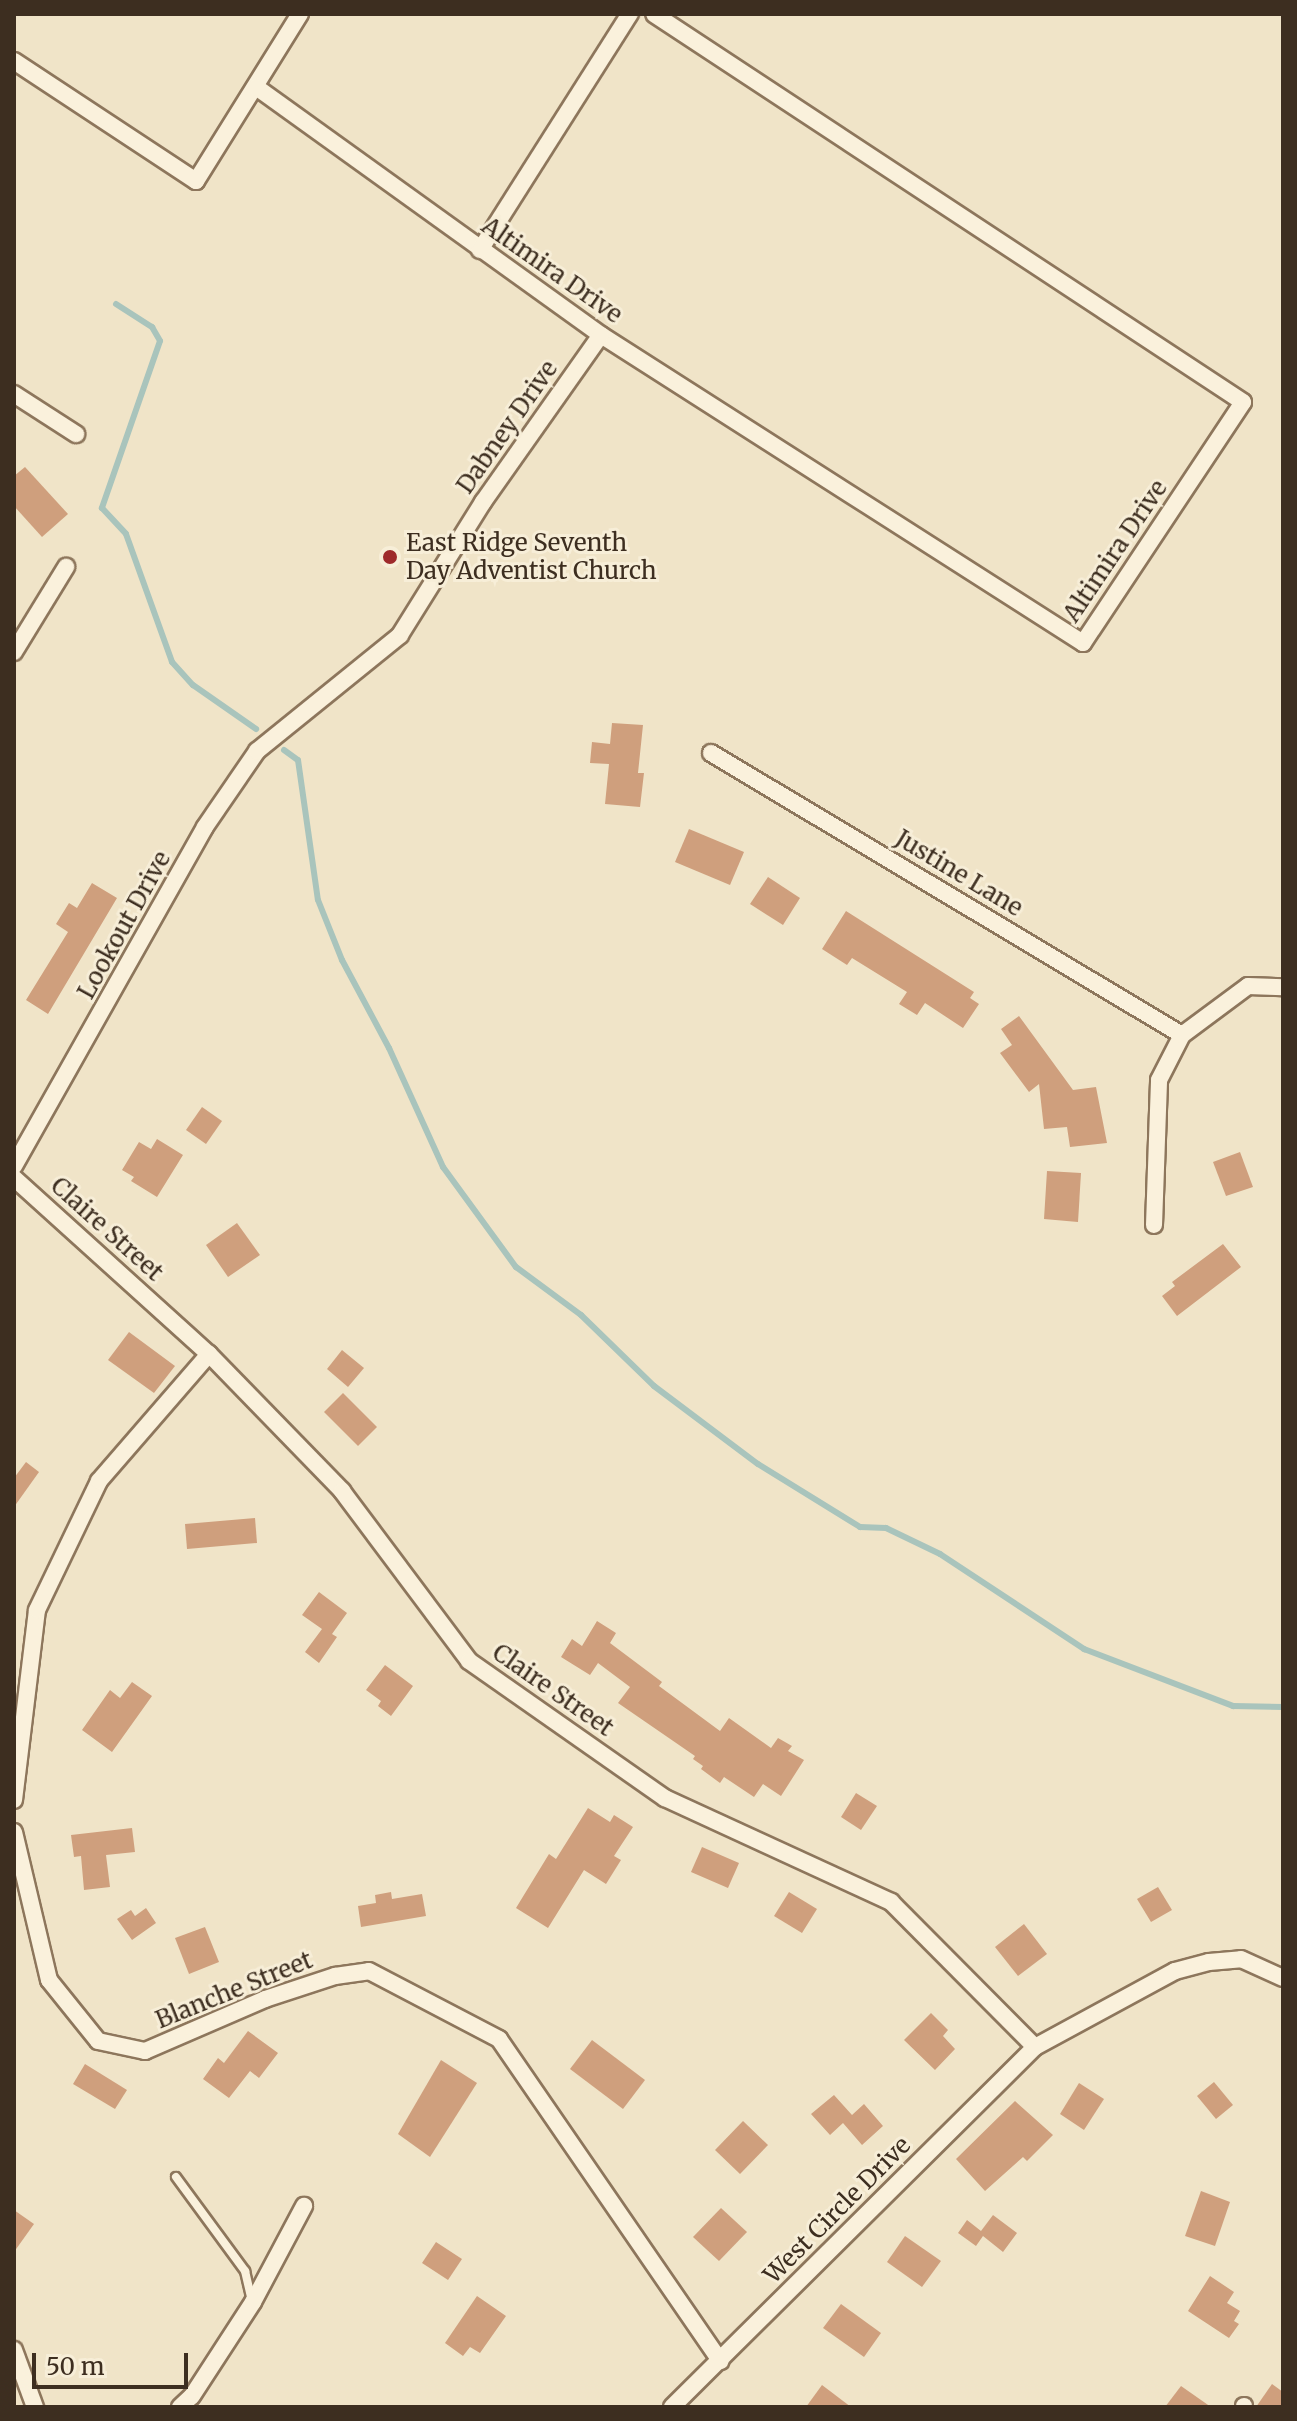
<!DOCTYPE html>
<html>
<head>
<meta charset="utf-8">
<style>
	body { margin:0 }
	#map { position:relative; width:1297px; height:2421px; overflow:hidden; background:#f0e4c8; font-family:Merriweather,serif }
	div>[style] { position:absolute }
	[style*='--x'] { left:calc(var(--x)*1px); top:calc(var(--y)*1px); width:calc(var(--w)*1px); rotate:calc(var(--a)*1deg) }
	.stream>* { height:6px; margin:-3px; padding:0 3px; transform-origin:3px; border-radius:3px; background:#a9c4bc }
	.building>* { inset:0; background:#cf9f7d }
	.roads { filter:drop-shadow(2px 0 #8d765c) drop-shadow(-2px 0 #8d765c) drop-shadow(0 2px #8d765c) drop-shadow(0 -2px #8d765c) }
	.service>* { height:8px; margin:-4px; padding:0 4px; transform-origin:4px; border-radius:4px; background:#faf1dc }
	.minor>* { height:16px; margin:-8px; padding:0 8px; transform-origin:8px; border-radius:8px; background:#faf1dc }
	.dots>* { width:22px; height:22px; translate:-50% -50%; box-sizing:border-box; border:4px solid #f7eed8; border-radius:50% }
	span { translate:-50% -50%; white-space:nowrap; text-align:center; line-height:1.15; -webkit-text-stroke:6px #f7eed8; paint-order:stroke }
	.street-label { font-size:24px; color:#3d2e20 }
	.poi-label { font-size:24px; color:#3d2e20 }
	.left { translate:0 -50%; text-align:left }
	.frame { position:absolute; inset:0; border:16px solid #3d2e20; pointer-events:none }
	.scale { position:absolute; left:32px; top:2353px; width:156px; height:36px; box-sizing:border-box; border:4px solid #3d2e20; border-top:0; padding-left:10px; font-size:24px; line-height:28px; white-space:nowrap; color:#3d2e20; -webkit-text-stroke:6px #f7eed8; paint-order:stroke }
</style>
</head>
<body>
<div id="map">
	<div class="stream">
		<i style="--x:116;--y:304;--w:43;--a:32.6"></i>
		<i style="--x:152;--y:327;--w:16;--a:60"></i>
		<i style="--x:160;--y:341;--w:177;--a:109.2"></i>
		<i style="--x:102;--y:508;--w:35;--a:47"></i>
		<i style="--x:126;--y:534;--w:136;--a:70.2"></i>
		<i style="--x:172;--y:662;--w:31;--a:48"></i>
		<i style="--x:193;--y:685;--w:77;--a:34.9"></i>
		<i style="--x:284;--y:750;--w:17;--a:36"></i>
		<i style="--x:298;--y:760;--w:141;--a:81.9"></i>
		<i style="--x:318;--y:900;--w:65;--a:68.2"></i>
		<i style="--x:342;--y:960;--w:100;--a:61.9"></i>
		<i style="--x:389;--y:1048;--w:131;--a:65.6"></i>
		<i style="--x:443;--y:1167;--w:124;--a:53.9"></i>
		<i style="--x:516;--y:1267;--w:81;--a:36.4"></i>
		<i style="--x:581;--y:1315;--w:102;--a:44.2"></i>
		<i style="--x:654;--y:1386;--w:130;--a:36.9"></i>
		<i style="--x:758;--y:1464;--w:120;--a:31.7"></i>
		<i style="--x:860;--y:1527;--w:26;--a:2"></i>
		<i style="--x:886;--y:1528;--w:60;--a:25.7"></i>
		<i style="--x:940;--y:1554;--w:173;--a:33.4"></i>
		<i style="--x:1084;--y:1649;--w:160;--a:20.9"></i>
		<i style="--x:1233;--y:1706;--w:50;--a:1.1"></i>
	</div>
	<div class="building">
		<i style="clip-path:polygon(25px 467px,68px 514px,42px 537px,14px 506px,14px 476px)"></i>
		<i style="clip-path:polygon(612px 723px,643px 725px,638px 773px,644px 773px,640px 807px,605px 804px,609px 764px,590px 763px,592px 742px,610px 744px)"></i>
		<i style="clip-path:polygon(689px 829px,744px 852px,730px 885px,675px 862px)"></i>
		<i style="clip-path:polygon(768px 877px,800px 898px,783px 925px,750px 904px)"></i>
		<i style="clip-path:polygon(92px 883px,117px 898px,48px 1014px,26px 1000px,68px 932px,56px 924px,69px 903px,77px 908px)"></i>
		<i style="clip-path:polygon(846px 911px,974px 992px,970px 998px,979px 1004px,963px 1028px,925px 1003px,917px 1015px,899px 1004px,907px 992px,852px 958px,847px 965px,822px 949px)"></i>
		<i style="clip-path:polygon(1019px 1016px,1073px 1090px,1096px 1087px,1107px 1143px,1070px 1147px,1067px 1127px,1044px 1129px,1039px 1084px,1029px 1092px,1000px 1053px,1012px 1045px,1001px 1029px)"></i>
		<i style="clip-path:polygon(202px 1107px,222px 1121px,206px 1144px,186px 1130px)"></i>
		<i style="clip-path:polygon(157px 1139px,183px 1155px,157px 1197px,131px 1181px,134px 1177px,122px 1170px,139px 1142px,151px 1149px)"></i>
		<i style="clip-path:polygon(1240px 1152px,1253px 1187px,1226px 1196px,1213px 1162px)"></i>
		<i style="clip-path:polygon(1047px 1171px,1081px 1173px,1078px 1222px,1044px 1219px)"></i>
		<i style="clip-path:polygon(237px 1223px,260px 1255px,228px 1277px,206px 1245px)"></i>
		<i style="clip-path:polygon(1223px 1244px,1241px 1267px,1177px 1316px,1162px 1296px,1175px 1286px,1172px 1282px)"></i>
		<i style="clip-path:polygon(129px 1332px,175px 1366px,154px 1393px,108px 1360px)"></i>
		<i style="clip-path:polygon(342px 1350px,364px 1368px,348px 1387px,327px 1369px)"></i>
		<i style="clip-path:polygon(343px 1393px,377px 1427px,358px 1446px,324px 1412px)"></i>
		<i style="clip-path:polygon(26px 1462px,39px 1472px,14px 1507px,14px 1478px)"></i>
		<i style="clip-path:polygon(255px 1518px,257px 1543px,187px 1549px,185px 1524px)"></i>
		<i style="clip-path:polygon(319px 1592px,347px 1613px,332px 1634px,337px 1637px,319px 1663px,305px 1652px,322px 1629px,302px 1615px)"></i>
		<i style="clip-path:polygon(597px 1621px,616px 1633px,610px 1643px,662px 1682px,659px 1686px,720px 1731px,729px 1718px,771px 1748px,778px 1738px,792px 1746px,788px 1751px,804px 1760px,781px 1796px,763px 1784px,754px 1797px,724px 1777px,720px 1783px,701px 1769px,703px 1766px,693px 1759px,695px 1756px,618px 1703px,630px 1687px,598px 1663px,590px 1675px,561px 1657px,572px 1639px,582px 1646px)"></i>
		<i style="clip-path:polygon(385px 1665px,413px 1686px,391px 1716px,378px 1706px,381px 1701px,366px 1690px)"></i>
		<i style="clip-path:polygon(132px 1682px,152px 1696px,112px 1752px,82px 1730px,110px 1690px,120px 1698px)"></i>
		<i style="clip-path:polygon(856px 1793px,877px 1806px,861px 1830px,841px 1817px)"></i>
		<i style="clip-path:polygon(588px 1808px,610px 1822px,614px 1815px,633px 1827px,614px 1856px,621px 1860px,606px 1884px,584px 1870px,548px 1928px,516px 1908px,549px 1854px,556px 1859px)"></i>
		<i style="clip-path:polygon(132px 1828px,135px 1852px,106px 1855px,110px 1887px,84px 1890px,81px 1856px,74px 1857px,71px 1835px)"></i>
		<i style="clip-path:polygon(702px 1847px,739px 1863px,728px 1888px,691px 1872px)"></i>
		<i style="clip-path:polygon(1158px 1887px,1172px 1910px,1151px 1922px,1137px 1899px)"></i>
		<i style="clip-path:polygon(391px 1892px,392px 1899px,422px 1894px,426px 1916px,361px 1927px,358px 1906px,376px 1903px,375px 1895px)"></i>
		<i style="clip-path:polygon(789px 1892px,817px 1909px,802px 1933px,774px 1916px)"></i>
		<i style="clip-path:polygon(146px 1908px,156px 1923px,132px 1940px,117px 1919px,131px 1910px,135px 1916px)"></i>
		<i style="clip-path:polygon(1024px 1924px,1047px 1954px,1018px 1976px,995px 1947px)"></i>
		<i style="clip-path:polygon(205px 1927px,219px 1962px,189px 1974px,175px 1938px)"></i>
		<i style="clip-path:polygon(931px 2013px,948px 2030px,943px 2036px,955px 2049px,935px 2070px,904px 2040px)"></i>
		<i style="clip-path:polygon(248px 2031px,278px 2053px,259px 2078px,250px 2071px,229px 2098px,203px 2079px,218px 2058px,224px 2063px)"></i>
		<i style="clip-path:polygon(592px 2040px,645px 2080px,623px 2109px,570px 2069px)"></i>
		<i style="clip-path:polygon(441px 2060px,477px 2083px,430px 2157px,398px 2134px)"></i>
		<i style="clip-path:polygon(85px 2064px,127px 2090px,115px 2109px,73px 2084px)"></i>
		<i style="clip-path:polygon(1214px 2082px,1233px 2105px,1216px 2119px,1197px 2096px)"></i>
		<i style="clip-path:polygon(1079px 2083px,1104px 2099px,1084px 2130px,1060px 2114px)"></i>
		<i style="clip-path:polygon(834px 2095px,852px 2115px,864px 2104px,883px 2126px,862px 2145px,843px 2123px,830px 2135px,811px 2114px)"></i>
		<i style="clip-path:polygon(1015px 2101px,1053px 2135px,1027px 2161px,1023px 2157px,985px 2191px,956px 2159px)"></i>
		<i style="clip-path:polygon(743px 2121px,768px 2145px,740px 2174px,715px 2150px)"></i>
		<i style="clip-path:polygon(1201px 2191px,1230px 2202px,1215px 2246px,1185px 2236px)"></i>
		<i style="clip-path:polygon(721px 2208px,747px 2232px,719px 2261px,693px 2237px)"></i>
		<i style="clip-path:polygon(14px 2210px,34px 2224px,14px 2252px)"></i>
		<i style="clip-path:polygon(993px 2215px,1017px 2233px,1003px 2252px,983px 2236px,976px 2246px,958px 2233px,967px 2220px,981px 2231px)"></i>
		<i style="clip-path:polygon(905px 2236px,941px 2261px,922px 2287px,887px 2262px)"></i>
		<i style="clip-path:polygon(436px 2242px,462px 2259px,448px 2280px,422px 2263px)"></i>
		<i style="clip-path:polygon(1210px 2276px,1234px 2292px,1227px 2303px,1240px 2311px,1234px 2321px,1239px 2324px,1229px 2338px,1188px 2311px)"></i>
		<i style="clip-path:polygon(477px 2296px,506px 2316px,480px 2353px,470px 2347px,463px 2356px,445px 2343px)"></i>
		<i style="clip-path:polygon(841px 2304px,881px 2333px,864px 2357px,823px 2328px)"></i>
		<i style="clip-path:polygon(1272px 2384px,1283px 2392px,1283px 2407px,1256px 2407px)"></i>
		<i style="clip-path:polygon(822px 2385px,851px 2407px,806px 2407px)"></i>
		<i style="clip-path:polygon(1181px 2386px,1211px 2407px,1165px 2407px)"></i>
	</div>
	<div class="roads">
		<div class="service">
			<i style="--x:176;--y:2177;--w:117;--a:53.7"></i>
			<i style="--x:245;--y:2271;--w:31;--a:77"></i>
		</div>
		<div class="minor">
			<i style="--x:14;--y:61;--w:218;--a:33.4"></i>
			<i style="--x:196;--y:181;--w:197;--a:-58.1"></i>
			<i style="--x:256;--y:87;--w:425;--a:35.7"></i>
			<i style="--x:601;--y:335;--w:572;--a:32.58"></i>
			<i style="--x:1083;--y:643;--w:289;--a:-56.4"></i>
			<i style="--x:1243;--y:402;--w:705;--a:-146.63"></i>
			<i style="--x:480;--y:250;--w:280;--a:-57.6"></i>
			<i style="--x:14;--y:394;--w:74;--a:32.8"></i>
			<i style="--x:14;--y:652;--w:100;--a:-58.5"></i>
			<i style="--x:711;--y:753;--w:549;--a:30.91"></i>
			<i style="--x:14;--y:1166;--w:389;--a:-60.6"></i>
			<i style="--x:205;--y:827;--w:92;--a:-55.6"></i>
			<i style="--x:257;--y:751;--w:184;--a:-39"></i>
			<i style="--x:400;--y:635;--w:157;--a:-58"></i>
			<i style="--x:483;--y:502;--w:204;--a:-54.8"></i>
			<i style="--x:14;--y:1178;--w:263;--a:42.1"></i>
			<i style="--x:209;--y:1354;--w:191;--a:45.8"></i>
			<i style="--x:342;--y:1491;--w:212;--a:53.2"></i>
			<i style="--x:469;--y:1661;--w:239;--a:35"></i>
			<i style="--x:665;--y:1798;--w:249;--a:24.7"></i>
			<i style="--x:891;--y:1902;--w:204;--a:45.2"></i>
			<i style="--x:1154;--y:1225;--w:145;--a:-88"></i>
			<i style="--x:1159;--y:1080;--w:51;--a:-62.9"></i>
			<i style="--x:1182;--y:1035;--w:82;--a:-36.6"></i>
			<i style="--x:1248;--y:986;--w:35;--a:2"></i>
			<i style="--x:14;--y:1800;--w:191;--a:-83.1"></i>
			<i style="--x:37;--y:1610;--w:143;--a:-64.3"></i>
			<i style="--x:99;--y:1481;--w:168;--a:-49.1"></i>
			<i style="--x:14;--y:1832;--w:152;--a:76.7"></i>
			<i style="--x:49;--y:1980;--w:78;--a:51.2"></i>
			<i style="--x:98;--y:2041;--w:48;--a:12"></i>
			<i style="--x:145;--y:2051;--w:131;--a:-23.4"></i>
			<i style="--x:265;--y:1999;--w:74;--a:-18.2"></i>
			<i style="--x:335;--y:1976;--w:34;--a:-8"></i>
			<i style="--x:369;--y:1971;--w:147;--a:27.6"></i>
			<i style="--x:499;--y:2039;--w:391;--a:55.5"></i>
			<i style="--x:14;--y:2350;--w:61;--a:69.8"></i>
			<i style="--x:1244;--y:2406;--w:1;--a:90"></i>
			<i style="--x:180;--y:2407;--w:16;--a:-43"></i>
			<i style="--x:192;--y:2396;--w:112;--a:-57"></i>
			<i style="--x:253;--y:2302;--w:109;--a:-62"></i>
			<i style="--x:672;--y:2407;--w:511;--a:-44.76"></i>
			<i style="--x:1035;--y:2047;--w:159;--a:-28.5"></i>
			<i style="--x:1175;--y:1971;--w:35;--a:-15"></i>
			<i style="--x:1209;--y:1962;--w:32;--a:-5"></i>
			<i style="--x:1241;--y:1959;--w:46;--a:24.3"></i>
		</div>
	</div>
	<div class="dots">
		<i style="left:390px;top:557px;background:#9e2a2b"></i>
	</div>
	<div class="street-label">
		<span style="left:552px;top:270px;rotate:35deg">Altimira Drive</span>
		<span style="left:507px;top:427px;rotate:-55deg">Dabney Drive</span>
		<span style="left:1115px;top:551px;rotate:-56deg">Altimira Drive</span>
		<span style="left:959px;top:873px;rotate:31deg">Justine Lane</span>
		<span style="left:124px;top:925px;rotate:-61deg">Lookout Drive</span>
		<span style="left:107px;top:1229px;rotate:42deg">Claire Street</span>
		<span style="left:553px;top:1690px;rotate:35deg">Claire Street</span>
		<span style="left:234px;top:1990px;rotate:-22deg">Blanche Street</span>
		<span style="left:837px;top:2210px;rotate:-45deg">West Circle Drive</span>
	</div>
	<div class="poi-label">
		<span class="left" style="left:406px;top:557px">East Ridge Seventh<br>Day Adventist Church</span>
	</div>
	<div class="frame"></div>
	<div class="scale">50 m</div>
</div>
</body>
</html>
